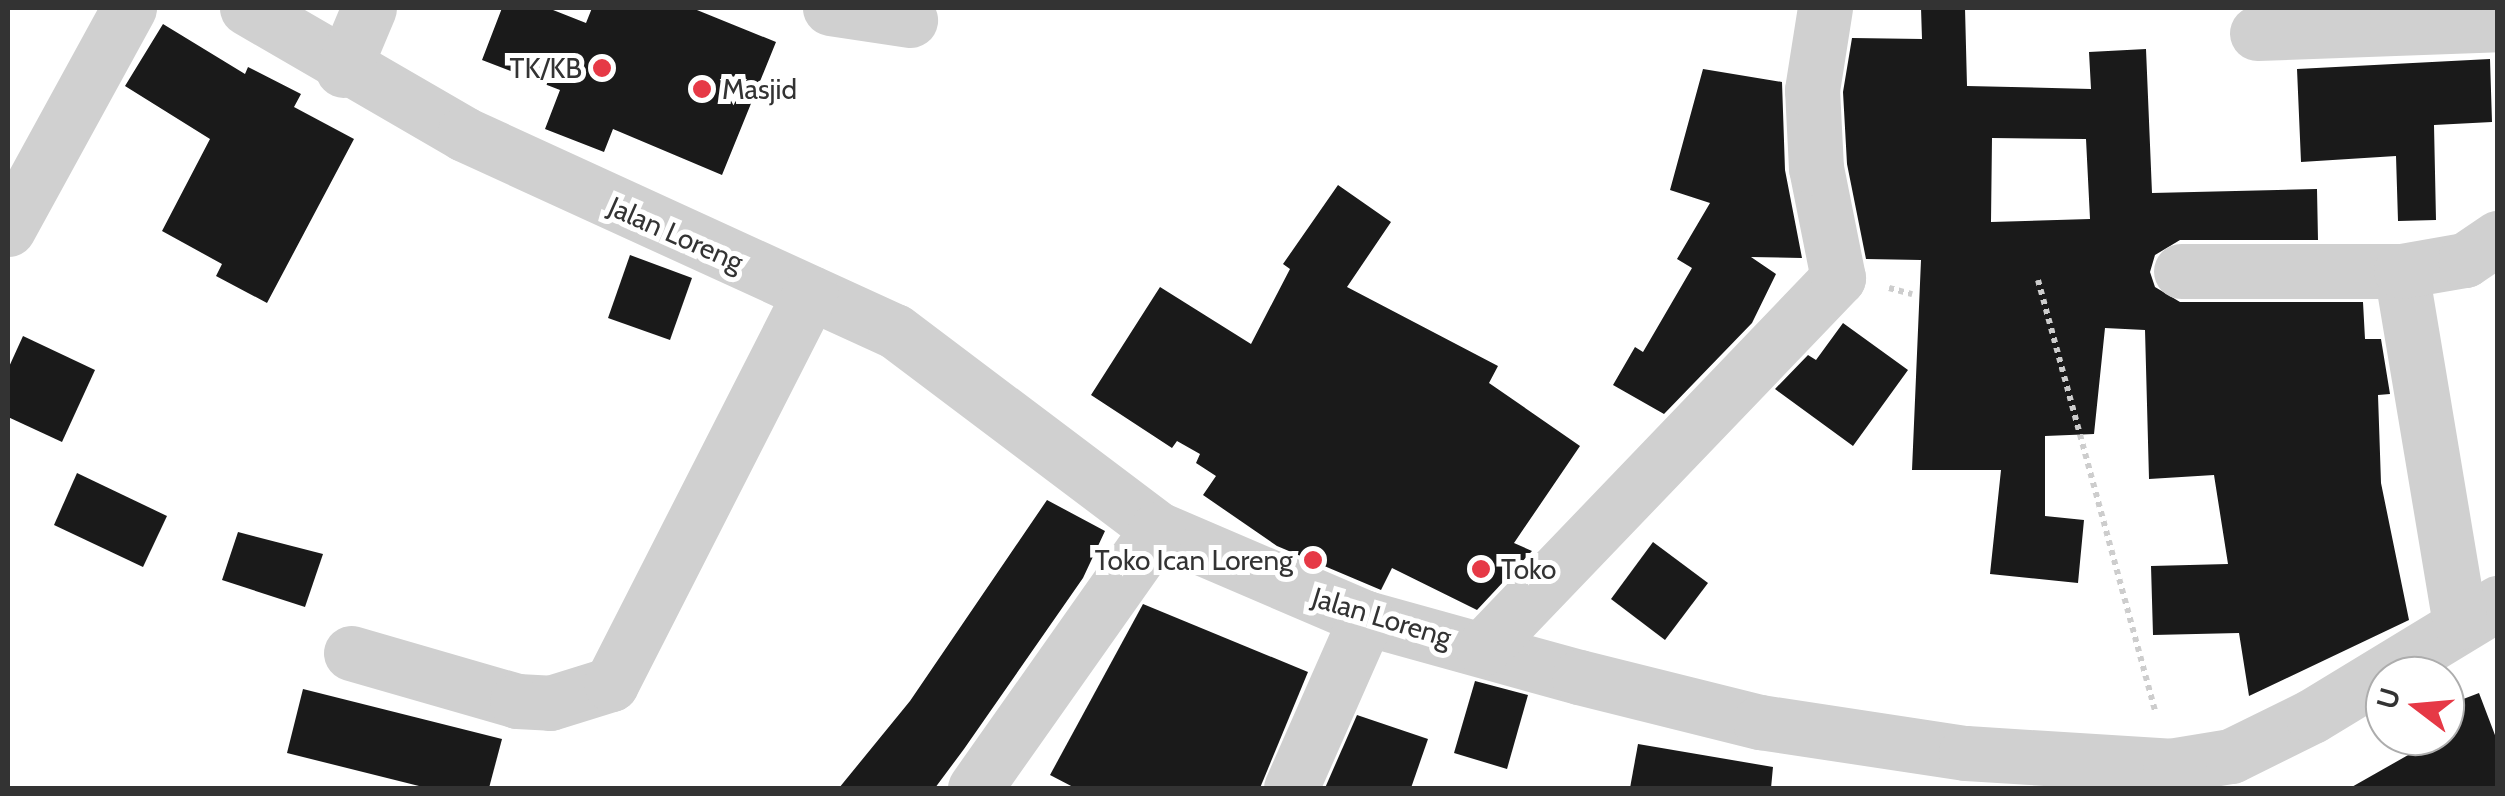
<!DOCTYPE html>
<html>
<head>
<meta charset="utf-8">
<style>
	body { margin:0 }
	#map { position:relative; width:2505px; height:796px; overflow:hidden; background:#fff; font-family:Cabin,sans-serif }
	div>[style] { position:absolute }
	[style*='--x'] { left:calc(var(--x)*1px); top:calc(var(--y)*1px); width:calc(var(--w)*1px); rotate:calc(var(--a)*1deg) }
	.building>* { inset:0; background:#1a1a1a }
	.path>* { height:6px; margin-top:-3px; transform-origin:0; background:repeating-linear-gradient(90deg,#cdcdcd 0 5px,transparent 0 10px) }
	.minor>* { height:55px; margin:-27.5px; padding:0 27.5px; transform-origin:27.5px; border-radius:27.5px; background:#d0d0d0 }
	.dots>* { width:28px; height:28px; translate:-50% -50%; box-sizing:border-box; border:5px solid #fff; border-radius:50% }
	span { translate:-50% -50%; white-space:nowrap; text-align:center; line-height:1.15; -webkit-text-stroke:10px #fff; paint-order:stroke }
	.poi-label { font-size:28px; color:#333 }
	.right { translate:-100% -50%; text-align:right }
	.left { translate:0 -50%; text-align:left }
	.street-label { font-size:28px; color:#333 }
	.frame { position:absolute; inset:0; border:10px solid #333; pointer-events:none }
	.north { position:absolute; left:2365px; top:656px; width:100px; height:100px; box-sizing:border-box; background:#fff; border:2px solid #adadad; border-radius:50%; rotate:286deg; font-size:28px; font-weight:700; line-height:40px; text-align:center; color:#333 }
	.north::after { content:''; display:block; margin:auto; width:35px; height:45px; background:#e63946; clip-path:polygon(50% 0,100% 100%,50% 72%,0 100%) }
</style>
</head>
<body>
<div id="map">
	<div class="building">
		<i style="clip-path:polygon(502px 8px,548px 8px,586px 23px,592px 8px,692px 8px,776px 42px,722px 175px,613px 129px,604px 152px,545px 129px,560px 90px,482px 60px)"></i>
		<i style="clip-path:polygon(evenodd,1921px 8px,1965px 8px,1967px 86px,2091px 89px,2089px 52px,2146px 49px,2152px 193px,2317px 189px,2318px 240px,2180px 240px,2155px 255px,2150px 272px,2155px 287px,2180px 302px,2363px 302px,2365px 339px,2381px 339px,2390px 394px,2378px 395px,2381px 483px,2409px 620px,2249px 696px,2239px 633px,2153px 635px,2151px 566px,2228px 564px,2214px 475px,2149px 479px,2145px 330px,2105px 328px,2094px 434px,2045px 436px,2045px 516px,2084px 520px,2078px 583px,1990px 574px,2001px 470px,1912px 470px,1921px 260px,1866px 259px,1847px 164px,1843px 92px,1852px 38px,1922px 39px,1921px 8px,1992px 138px,2086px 139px,2090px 219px,1991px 222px,1992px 138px)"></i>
		<i style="clip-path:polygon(163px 24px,245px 74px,248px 67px,301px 94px,294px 107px,354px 139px,267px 303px,216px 276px,222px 264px,162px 231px,210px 139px,125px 86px)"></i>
		<i style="clip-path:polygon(2490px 59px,2492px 122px,2434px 125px,2436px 220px,2398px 221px,2396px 156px,2301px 162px,2297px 69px)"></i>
		<i style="clip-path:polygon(1703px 69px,1782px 82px,1785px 170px,1802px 258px,1751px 257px,1776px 274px,1752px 323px,1664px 414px,1613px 385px,1635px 347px,1643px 352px,1692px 268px,1677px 259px,1710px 203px,1670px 190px)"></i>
		<i style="clip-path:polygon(1338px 185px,1391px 222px,1347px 287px,1498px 366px,1489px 383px,1580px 446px,1514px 543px,1532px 551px,1477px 610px,1392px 568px,1381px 590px,1277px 546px,1203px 495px,1216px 476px,1196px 463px,1200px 454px,1177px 441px,1172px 448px,1091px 395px,1160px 287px,1251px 344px,1290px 269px,1283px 264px)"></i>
		<i style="clip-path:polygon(630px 255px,692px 278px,670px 340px,608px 318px)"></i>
		<i style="clip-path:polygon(1843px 323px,1908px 370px,1853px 446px,1775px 389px,1808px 355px,1816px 360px)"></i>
		<i style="clip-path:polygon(23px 336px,95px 370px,62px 442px,8px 417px,8px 369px)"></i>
		<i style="clip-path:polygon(77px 473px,167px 516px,143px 567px,54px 525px)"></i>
		<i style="clip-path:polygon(1047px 500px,1105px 531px,1083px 578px,964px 749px,935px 788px,839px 788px,910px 701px)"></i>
		<i style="clip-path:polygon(238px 532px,323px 554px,305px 607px,222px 580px)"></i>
		<i style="clip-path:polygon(1653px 542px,1708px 583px,1665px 640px,1611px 599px)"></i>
		<i style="clip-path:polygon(1143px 604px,1308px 672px,1260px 788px,1075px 788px,1050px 775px)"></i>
		<i style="clip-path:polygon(1475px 681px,1528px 695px,1507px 769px,1454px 753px)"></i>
		<i style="clip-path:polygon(303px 689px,502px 739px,489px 788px,427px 788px,287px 753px)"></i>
		<i style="clip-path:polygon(2479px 693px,2498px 743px,2498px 788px,2350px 788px,2417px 750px,2412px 736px,2445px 736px,2445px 706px)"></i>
		<i style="clip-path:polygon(1357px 715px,1428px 739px,1411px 788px,1325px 788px)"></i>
		<i style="clip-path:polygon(1638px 744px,1773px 767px,1771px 788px,1630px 788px)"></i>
	</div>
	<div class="path">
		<i style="--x:2038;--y:280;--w:448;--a:74.8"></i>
		<i style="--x:1889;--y:288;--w:24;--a:15"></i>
	</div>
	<div class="minor">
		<i style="--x:247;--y:8;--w:251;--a:30.1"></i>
		<i style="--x:464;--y:134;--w:474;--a:24.6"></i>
		<i style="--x:895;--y:331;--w:329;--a:37"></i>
		<i style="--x:1158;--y:529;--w:226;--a:23.2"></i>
		<i style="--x:1366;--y:618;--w:221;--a:15.5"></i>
		<i style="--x:1579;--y:677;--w:187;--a:14"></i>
		<i style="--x:1760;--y:722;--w:208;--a:8.6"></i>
		<i style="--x:1966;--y:753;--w:204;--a:3.6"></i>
		<i style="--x:2170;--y:766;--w:62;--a:-9.3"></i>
		<i style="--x:2231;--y:756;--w:90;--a:-26.3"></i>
		<i style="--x:2312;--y:716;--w:218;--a:-31.3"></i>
		<i style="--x:830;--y:8;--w:81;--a:8.5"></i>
		<i style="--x:2257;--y:33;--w:241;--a:-2.1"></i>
		<i style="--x:343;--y:70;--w:67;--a:-67.2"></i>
		<i style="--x:8;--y:229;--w:252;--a:-61.3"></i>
		<i style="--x:2181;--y:271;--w:220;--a:0"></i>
		<i style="--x:2401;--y:271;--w:356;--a:80.5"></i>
		<i style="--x:2401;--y:271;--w:65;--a:-9.8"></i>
		<i style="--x:2465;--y:260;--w:40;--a:-34"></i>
		<i style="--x:1483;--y:648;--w:513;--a:-46.19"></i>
		<i style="--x:1838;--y:278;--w:112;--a:-101.3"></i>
		<i style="--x:1816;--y:168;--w:78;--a:-92.9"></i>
		<i style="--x:1812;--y:90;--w:83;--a:-81"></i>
		<i style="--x:351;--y:653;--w:173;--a:16.1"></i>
		<i style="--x:517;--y:701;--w:33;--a:3"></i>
		<i style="--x:550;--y:703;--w:64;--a:-17.3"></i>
		<i style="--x:611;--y:684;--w:439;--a:-63"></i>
		<i style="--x:975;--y:788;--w:317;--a:-54.8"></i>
		<i style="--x:1291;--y:788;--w:186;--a:-66.2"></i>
	</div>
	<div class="dots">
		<i style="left:602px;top:68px;background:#e63946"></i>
		<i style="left:702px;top:89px;background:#e63946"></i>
		<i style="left:1313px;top:560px;background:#e63946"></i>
		<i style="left:1481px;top:569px;background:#e63946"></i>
	</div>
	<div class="poi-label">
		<span class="right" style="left:582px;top:68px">TK/KB</span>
		<span class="left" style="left:722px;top:89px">Masjid</span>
		<span class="right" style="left:1293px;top:560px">Toko Ican Loreng</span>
		<span class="left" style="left:1501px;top:569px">Toko</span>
	</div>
	<div class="street-label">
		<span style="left:676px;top:234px;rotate:24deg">Jalan Loreng</span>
		<span style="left:1382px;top:617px;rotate:17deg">Jalan Loreng</span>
	</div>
	<div class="frame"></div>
	<div class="north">U</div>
</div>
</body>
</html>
